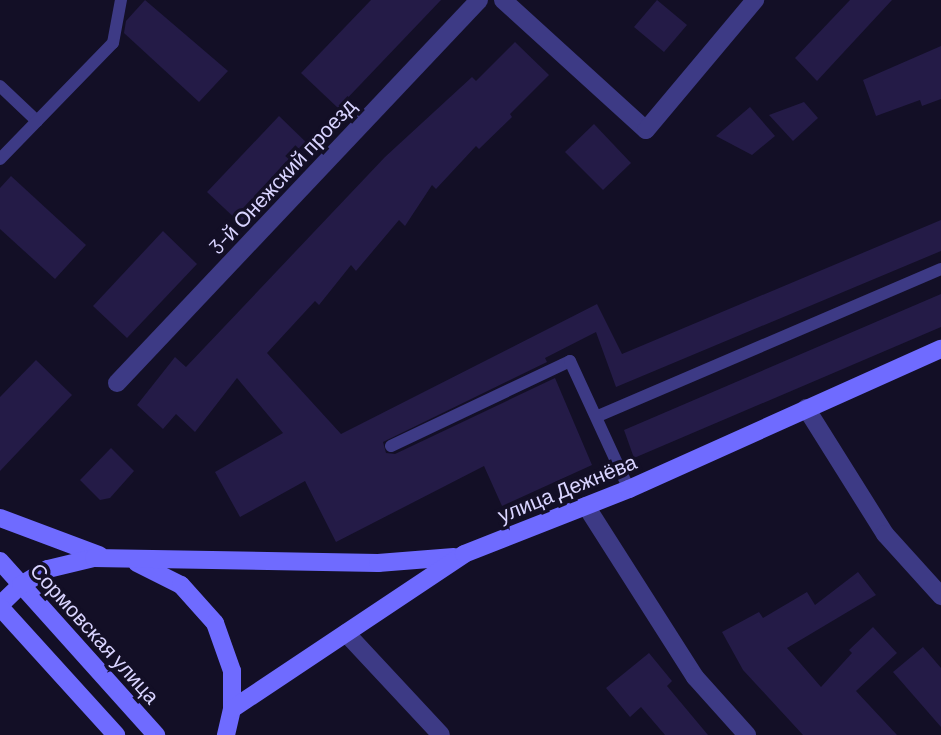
<!DOCTYPE html>
<html>
<head>
<meta charset="utf-8">
<style>
	body { margin:0 }
	#map { position:relative; width:941px; height:735px; overflow:hidden; background:#130f26; font-family:Barlow,sans-serif }
	div>[style] { position:absolute }
	[style*='--x'] { left:calc(var(--x)*1px); top:calc(var(--y)*1px); width:calc(var(--w)*1px); rotate:calc(var(--a)*1deg) }
	.building>* { inset:0; background:#241b47 }
	.lane>* { height:12px; margin:-6px; padding:0 6px; transform-origin:6px; border-radius:6px; background:#3d3a85 }
	.street>* { height:18px; margin:-9px; padding:0 9px; transform-origin:9px; border-radius:9px; background:#3d3a85 }
	.secondary>* { height:18px; margin:-9px; padding:0 9px; transform-origin:9px; border-radius:9px; background:#6f6bff }
	span { translate:-50% -50%; white-space:nowrap; text-align:center; line-height:1.15; -webkit-text-stroke:7px #130f26; paint-order:stroke }
	.street-label { font-size:21px; color:#d9d4ff }
</style>
</head>
<body>
<div id="map">
	<div class="building">
		<i style="clip-path:polygon(145px 0,228px 71px,199px 102px,124px 33px,126px 21px)"></i>
		<i style="clip-path:polygon(371px 0,441px 0,338px 108px,301px 73px)"></i>
		<i style="clip-path:polygon(657px 0,687px 25px,664px 52px,634px 27px)"></i>
		<i style="clip-path:polygon(850px 0,892px 0,817px 81px,795px 58px)"></i>
		<i style="clip-path:polygon(515px 42px,549px 75px,510px 114px,512px 117px,479px 149px,476px 146px,436px 189px,432px 185px,405px 226px,399px 220px,356px 271px,351px 265px,319px 305px,315px 301px,267px 353px,341px 434px,597px 304px,622px 354px,941px 220px,941px 251px,616px 387px,596px 332px,545px 358px,547px 362px,383px 442px,386px 453px,395px 454px,555px 378px,592px 465px,502px 506px,484px 466px,336px 542px,305px 481px,240px 517px,215px 472px,283px 433px,237px 378px,195px 432px,176px 414px,163px 429px,137px 405px,175px 357px,186px 367px,385px 157px,472px 77px,476px 81px)"></i>
		<i style="clip-path:polygon(941px 46px,941px 99px,922px 106px,920px 100px,876px 116px,863px 80px)"></i>
		<i style="clip-path:polygon(804px 102px,818px 118px,793px 141px,769px 115px)"></i>
		<i style="clip-path:polygon(750px 107px,775px 136px,752px 155px,716px 136px)"></i>
		<i style="clip-path:polygon(279px 116px,311px 147px,240px 223px,207px 192px)"></i>
		<i style="clip-path:polygon(594px 124px,631px 163px,603px 190px,565px 152px)"></i>
		<i style="clip-path:polygon(11px 176px,86px 245px,55px 279px,0 229px,0 188px)"></i>
		<i style="clip-path:polygon(163px 231px,197px 264px,127px 338px,93px 306px)"></i>
		<i style="clip-path:polygon(941px 294px,941px 327px,634px 458px,624px 430px)"></i>
		<i style="clip-path:polygon(36px 360px,72px 395px,0 471px,0 397px)"></i>
		<i style="clip-path:polygon(111px 448px,134px 471px,110px 498px,100px 500px,80px 480px)"></i>
		<i style="clip-path:polygon(858px 572px,876px 595px,787px 648px,821px 687px,852px 653px,849px 650px,873px 627px,897px 653px,856px 691px,897px 735px,803px 735px,743px 670px,722px 632px,759px 612px,763px 618px,807px 592px,815px 605px)"></i>
		<i style="clip-path:polygon(923px 647px,941px 668px,941px 727px,893px 672px)"></i>
		<i style="clip-path:polygon(649px 653px,672px 681px,667px 686px,708px 735px,665px 735px,641px 707px,630px 717px,606px 688px)"></i>
	</div>
	<div class="lane">
		<i style="--x:0;--y:86;--w:51;--a:43.4"></i>
		<i style="--x:0;--y:159;--w:162;--a:-45.8"></i>
		<i style="--x:113;--y:43;--w:44;--a:-79.5"></i>
		<i style="--x:598;--y:416;--w:373;--a:-23.2"></i>
		<i style="--x:391;--y:446;--w:198;--a:-25.4"></i>
		<i style="--x:570;--y:361;--w:141;--a:65.3"></i>
	</div>
	<div class="street">
		<i style="--x:503;--y:0;--w:193;--a:42.3"></i>
		<i style="--x:646;--y:130;--w:170;--a:-50"></i>
		<i style="--x:117;--y:383;--w:527;--a:-46.61"></i>
		<i style="--x:806;--y:408;--w:149;--a:57.9"></i>
		<i style="--x:885;--y:534;--w:84;--a:47.9"></i>
		<i style="--x:586;--y:506;--w:203;--a:57.5"></i>
		<i style="--x:695;--y:677;--w:78;--a:48.1"></i>
		<i style="--x:346;--y:633;--w:139;--a:47"></i>
	</div>
	<div class="secondary">
		<i style="--x:0;--y:518;--w:106;--a:20.5"></i>
		<i style="--x:0;--y:561;--w:234;--a:48.1"></i>
		<i style="--x:137;--y:563;--w:49;--a:26.6"></i>
		<i style="--x:181;--y:585;--w:51;--a:48.2"></i>
		<i style="--x:215;--y:623;--w:51;--a:70.5"></i>
		<i style="--x:232;--y:671;--w:38;--a:90"></i>
		<i style="--x:232;--y:709;--w:27;--a:103"></i>
		<i style="--x:0;--y:605;--w:29;--a:-44"></i>
		<i style="--x:21;--y:585;--w:31;--a:-31"></i>
		<i style="--x:48;--y:569;--w:47;--a:-13.4"></i>
		<i style="--x:94;--y:558;--w:284;--a:1"></i>
		<i style="--x:378;--y:563;--w:76;--a:-4.5"></i>
		<i style="--x:0;--y:607;--w:173;--a:47.8"></i>
		<i style="--x:232;--y:709;--w:279;--a:-33.7"></i>
		<i style="--x:464;--y:554;--w:177;--a:-21.5"></i>
		<i style="--x:629;--y:489;--w:342;--a:-24.2"></i>
	</div>
	<div class="street-label">
		<span style="left:282px;top:176px;rotate:-47deg">3-й Онежский проезд</span>
		<span style="left:567px;top:488px;rotate:-22deg">улица Дежнёва</span>
		<span style="left:95px;top:633px;rotate:48deg">Сормовская улица</span>
	</div>
</div>
</body>
</html>
